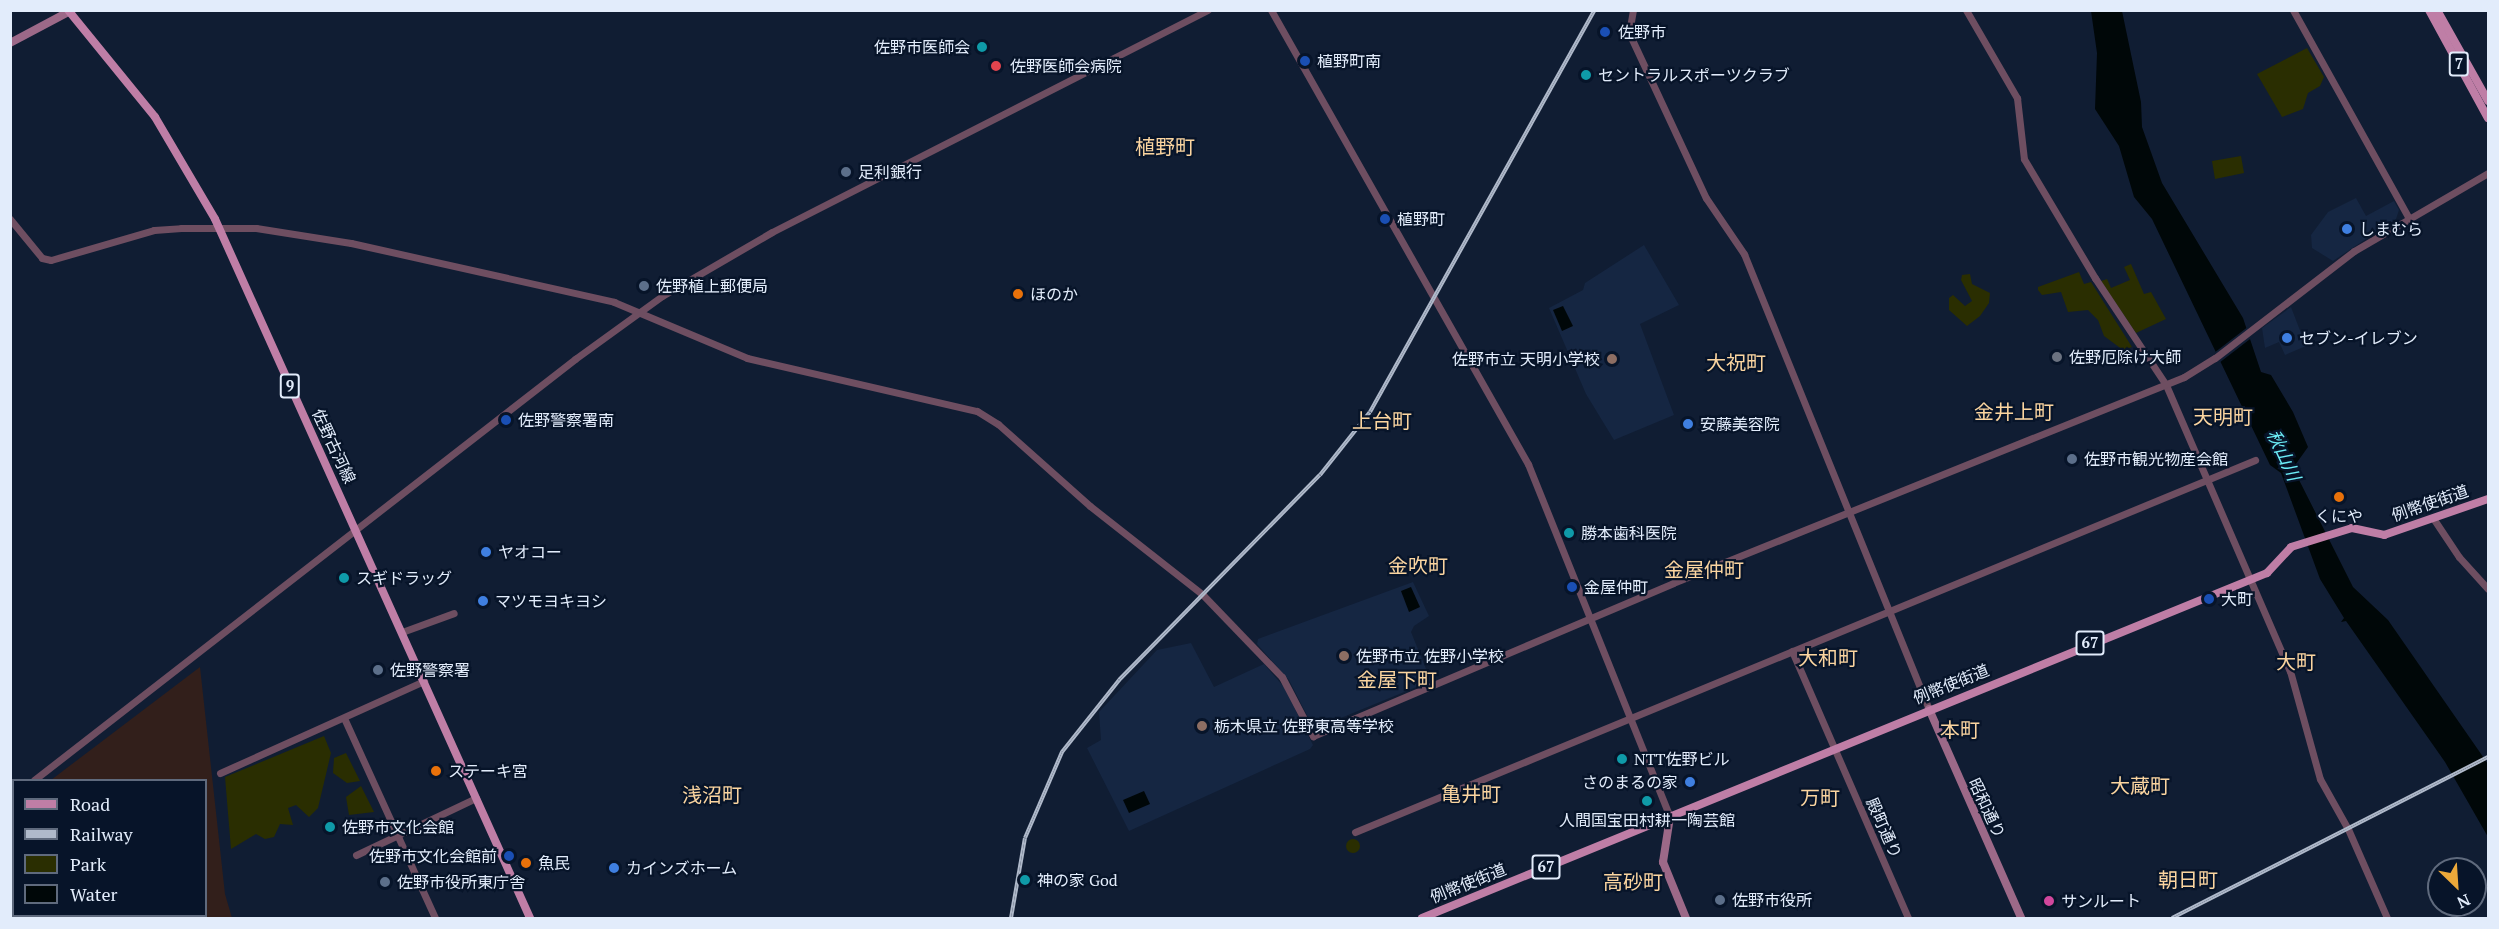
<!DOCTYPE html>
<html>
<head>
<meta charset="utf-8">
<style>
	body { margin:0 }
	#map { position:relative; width:2499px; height:929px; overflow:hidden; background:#101d33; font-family:"PT Serif","Noto Sans JP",serif }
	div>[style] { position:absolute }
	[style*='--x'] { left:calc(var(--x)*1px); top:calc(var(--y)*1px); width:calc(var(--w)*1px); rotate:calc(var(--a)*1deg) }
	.built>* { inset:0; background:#152642 }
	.industrial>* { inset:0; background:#321f1b }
	.green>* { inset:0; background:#2a2e01 }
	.round { border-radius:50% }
	.water>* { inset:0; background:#000708 }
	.pier>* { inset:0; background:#101d33 }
	.tertiary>* { height:7px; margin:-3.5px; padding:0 3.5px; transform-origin:3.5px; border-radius:3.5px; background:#6e4e61 }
	.secondary>* { height:8px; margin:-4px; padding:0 4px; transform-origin:4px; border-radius:4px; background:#9c6988 }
	.primary>* { height:8px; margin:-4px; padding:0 4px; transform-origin:4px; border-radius:4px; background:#bf7ea6 }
	.rail>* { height:4px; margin-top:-2px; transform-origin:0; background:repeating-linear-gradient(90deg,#071429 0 4.5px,#afb9ca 0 9px); box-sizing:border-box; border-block:2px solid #afb9ca }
	.dots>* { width:16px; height:16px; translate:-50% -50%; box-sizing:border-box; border:3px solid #071429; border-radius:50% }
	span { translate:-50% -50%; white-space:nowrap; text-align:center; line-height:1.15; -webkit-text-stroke:4.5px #071429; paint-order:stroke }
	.shield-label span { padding:2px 4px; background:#071429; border:2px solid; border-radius:4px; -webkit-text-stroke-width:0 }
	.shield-label { font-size:15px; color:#e2ecfb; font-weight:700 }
	.poi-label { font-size:16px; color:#e2ecfb }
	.left { translate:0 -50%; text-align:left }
	.right { translate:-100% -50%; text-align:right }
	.street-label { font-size:16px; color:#e2ecfb }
	.water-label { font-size:18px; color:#6cedf7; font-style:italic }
	.quarter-label { font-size:20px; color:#fbd5a0 }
	.frame { position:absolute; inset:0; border:12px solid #e2ecfb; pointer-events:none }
	.legend { position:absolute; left:12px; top:779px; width:195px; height:138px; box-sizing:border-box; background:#071429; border:2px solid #5f6a7d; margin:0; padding:8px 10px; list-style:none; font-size:18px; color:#e2ecfb }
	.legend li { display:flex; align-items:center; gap:12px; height:30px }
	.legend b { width:30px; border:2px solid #5f6a7d }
	.north { position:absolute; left:2427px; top:857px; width:60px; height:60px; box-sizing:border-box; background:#071429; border:2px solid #5f6a7d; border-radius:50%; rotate:155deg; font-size:16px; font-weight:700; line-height:24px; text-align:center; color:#e2ecfb }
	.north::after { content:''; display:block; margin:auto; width:21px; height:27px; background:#eca93a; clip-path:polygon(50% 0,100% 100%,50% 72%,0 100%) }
</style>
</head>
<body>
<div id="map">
	<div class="built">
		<i style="clip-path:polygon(2356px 198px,2366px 216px,2394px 201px,2399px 210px,2396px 219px,2333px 261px,2312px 248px,2311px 235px,2328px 212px)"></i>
		<i style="clip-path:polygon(1644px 245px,1679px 305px,1640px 324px,1674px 415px,1614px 440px,1586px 394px,1549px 308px,1583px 290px,1585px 283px)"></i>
		<i style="clip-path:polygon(2291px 307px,2306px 346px,2285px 355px,2279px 342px,2265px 348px,2262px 328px)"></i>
		<i style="clip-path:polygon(1413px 582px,1429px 616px,1414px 626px,1411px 632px,1431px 681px,1314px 729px,1289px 680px,1257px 644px,1258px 639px)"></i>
		<i style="clip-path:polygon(1191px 643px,1214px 687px,1264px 664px,1284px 687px,1313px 745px,1310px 749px,1129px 831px,1087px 748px,1101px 740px,1099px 712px,1157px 650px)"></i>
	</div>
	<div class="industrial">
		<i style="clip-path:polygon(200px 667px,225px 894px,232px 918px,11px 918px,13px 809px,14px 916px,206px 916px,206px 780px,51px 780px)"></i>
	</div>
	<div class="green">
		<i style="clip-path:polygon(2307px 48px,2324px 77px,2320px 86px,2308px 93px,2303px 109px,2282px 117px,2257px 74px)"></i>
		<i style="clip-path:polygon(2241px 156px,2244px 173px,2215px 179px,2212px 161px)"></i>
		<i style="clip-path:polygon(2131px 264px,2144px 294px,2151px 292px,2166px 319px,2136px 333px,2101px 281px,2107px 279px,2111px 288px,2130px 280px,2124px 267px)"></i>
		<i style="clip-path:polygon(2079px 272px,2084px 284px,2091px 282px,2132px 347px,2123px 350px,2104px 336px,2098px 320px,2088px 310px,2068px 312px,2061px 292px,2042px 295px,2038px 290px,2038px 287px)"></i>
		<i style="clip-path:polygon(1970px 274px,1972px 284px,1990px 293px,1989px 303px,1980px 316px,1967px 326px,1949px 310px,1949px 298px,1953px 295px,1965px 306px,1972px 301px,1961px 280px,1962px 275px)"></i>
		<i style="clip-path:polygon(324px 736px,331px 753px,318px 808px,309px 817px,296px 805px,288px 808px,293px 825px,280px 824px,274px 837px,265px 839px,256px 834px,231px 849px,225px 777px)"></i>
		<i style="clip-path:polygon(346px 753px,360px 781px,347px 783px,333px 773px,334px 758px)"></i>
		<i style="clip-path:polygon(361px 786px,374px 812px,349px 815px,346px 797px)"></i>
		<i class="round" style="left:1346px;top:839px;width:14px;height:14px"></i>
	</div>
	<div class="water">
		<i style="clip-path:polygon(2091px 11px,2122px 11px,2141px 102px,2142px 127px,2162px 183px,2243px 318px,2261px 372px,2271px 375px,2293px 412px,2308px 447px,2293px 468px,2353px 587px,2388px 620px,2488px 764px,2488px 837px,2445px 762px,2346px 621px,2341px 622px,2344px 618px,2320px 579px,2281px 473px,2270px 465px,2152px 219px,2134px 197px,2119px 146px,2095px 109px,2097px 53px)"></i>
		<i style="clip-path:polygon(1563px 306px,1573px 326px,1562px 331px,1553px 310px)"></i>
		<i style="clip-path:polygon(1411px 587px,1420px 607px,1409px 612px,1401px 591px)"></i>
		<i style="clip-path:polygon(1144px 791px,1150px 804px,1129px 813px,1123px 800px)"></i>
	</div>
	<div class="pier">
		<i style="clip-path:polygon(2249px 326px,2254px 336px,2219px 363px,2214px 353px)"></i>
	</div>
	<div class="tertiary">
		<i style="--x:1271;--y:10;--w:522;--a:60.49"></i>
		<i style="--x:1528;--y:464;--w:380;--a:68.1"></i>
		<i style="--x:1633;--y:10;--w:23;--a:100"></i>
		<i style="--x:1629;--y:33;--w:182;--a:65"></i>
		<i style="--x:1706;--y:198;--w:68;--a:55.8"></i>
		<i style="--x:1744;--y:254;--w:491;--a:67.9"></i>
		<i style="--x:1966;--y:10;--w:102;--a:59.9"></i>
		<i style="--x:2017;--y:98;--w:61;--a:83.5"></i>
		<i style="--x:2024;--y:159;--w:139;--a:59.2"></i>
		<i style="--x:2095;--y:278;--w:128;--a:56.4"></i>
		<i style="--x:2166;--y:385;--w:312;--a:66.6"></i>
		<i style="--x:2290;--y:671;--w:112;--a:74.5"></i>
		<i style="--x:2320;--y:779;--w:57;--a:60.8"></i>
		<i style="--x:2348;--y:829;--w:97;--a:66.3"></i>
		<i style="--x:2293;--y:10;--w:238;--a:60.9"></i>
		<i style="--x:10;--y:219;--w:50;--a:50.6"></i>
		<i style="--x:42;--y:258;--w:9;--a:13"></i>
		<i style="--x:51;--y:260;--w:107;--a:-16.2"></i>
		<i style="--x:154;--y:230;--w:27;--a:-4"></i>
		<i style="--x:181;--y:228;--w:75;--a:0"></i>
		<i style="--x:256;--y:228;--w:96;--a:9"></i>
		<i style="--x:351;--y:243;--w:270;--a:12.6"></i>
		<i style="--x:614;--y:302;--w:144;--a:22.8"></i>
		<i style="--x:747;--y:358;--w:236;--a:13"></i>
		<i style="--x:977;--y:411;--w:25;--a:32"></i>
		<i style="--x:998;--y:424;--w:123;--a:41.7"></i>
		<i style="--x:1090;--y:506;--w:144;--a:38.2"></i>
		<i style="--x:1203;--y:595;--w:114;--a:46.1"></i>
		<i style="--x:1282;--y:677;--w:67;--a:62.3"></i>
		<i style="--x:1313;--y:736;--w:391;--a:-23"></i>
		<i style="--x:1673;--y:583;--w:551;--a:-21.96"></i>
		<i style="--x:2184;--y:377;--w:36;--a:-32"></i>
		<i style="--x:2215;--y:358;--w:175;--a:-37.6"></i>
		<i style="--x:2354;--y:251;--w:155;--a:-30.2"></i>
		<i style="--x:2433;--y:518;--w:47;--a:56.3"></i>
		<i style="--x:2459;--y:557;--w:43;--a:47.8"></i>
		<i style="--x:402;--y:632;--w:55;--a:-20.1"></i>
		<i style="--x:1792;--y:651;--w:291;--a:66.5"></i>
		<i style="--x:344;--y:718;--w:220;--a:65.5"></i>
		<i style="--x:220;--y:773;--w:224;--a:-24.3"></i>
		<i style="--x:34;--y:780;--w:686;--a:-37.89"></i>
		<i style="--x:575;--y:359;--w:107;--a:-35.9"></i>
		<i style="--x:662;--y:296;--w:127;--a:-30.2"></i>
		<i style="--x:772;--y:232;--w:489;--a:-27"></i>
		<i style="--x:10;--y:799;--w:4;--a:-27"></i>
		<i style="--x:1355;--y:832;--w:974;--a:-22.46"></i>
		<i style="--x:10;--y:839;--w:6;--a:45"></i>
		<i style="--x:356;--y:855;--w:133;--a:-25.4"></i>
		<i style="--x:70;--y:916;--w:3;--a:45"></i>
	</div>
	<div class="secondary">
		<i style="--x:10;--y:43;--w:70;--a:-28"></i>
		<i style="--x:1929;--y:709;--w:228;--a:66.2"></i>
		<i style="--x:1670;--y:817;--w:46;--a:98.8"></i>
		<i style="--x:1663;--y:862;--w:61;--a:67.7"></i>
	</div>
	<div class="primary">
		<i style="--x:68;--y:10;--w:138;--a:50.9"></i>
		<i style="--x:155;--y:117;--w:118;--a:59.5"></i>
		<i style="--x:215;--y:219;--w:767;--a:65.74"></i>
		<i style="--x:2429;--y:10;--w:123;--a:61.4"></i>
		<i style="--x:2437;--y:10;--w:104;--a:60.7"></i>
		<i style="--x:1422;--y:918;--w:913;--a:-22.21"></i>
		<i style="--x:2267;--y:573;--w:35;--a:-47"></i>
		<i style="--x:2291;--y:547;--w:64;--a:-17.3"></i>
		<i style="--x:2352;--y:528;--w:33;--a:12"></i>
		<i style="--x:2384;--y:535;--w:110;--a:-19.1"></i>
	</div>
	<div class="rail">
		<i style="--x:1011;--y:918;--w:81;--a:-80.1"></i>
		<i style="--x:1025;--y:838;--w:94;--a:-66.7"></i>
		<i style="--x:1062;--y:752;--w:92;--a:-51.6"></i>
		<i style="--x:1119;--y:680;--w:287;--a:-45.6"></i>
		<i style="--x:1320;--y:475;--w:80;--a:-51.6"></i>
		<i style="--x:1370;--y:412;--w:461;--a:-60.8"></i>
		<i style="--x:2172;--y:918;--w:355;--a:-27"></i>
	</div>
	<div class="dots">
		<i style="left:1605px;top:32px;background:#1a4fb4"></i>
		<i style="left:982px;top:47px;background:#0f9aa8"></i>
		<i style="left:1305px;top:61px;background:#1a4fb4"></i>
		<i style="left:996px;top:66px;background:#e0444e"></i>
		<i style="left:1586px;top:75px;background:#0f9aa8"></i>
		<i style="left:846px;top:172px;background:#5c6f8a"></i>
		<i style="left:1385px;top:219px;background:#1a4fb4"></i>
		<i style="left:2347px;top:229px;background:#3f7fe0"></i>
		<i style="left:644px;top:286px;background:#5c6f8a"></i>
		<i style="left:1018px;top:294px;background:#e8710a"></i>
		<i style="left:2287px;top:338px;background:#3f7fe0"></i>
		<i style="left:2057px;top:357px;background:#6b7280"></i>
		<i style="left:1612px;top:359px;background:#8d6e63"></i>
		<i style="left:506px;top:420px;background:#1a4fb4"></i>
		<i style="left:1688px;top:424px;background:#3f7fe0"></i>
		<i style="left:2072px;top:459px;background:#5c6f8a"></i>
		<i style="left:2339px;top:497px;background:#e8710a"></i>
		<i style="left:1569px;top:533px;background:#0f9aa8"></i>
		<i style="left:486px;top:552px;background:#3f7fe0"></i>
		<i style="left:344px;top:578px;background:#0f9aa8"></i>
		<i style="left:1572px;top:587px;background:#1a4fb4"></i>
		<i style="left:2209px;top:599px;background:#1a4fb4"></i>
		<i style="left:483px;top:601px;background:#3f7fe0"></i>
		<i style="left:1344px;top:656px;background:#8d6e63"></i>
		<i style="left:378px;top:670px;background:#5c6f8a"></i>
		<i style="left:1202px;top:726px;background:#8d6e63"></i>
		<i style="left:1622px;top:759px;background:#0f9aa8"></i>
		<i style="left:436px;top:771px;background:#e8710a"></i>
		<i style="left:1690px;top:782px;background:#3f7fe0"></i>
		<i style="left:1647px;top:801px;background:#0f9aa8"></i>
		<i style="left:330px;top:827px;background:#0f9aa8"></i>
		<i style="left:509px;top:856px;background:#1a4fb4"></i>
		<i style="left:526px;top:863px;background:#e8710a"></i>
		<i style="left:614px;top:868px;background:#3f7fe0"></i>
		<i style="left:1025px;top:880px;background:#0f9aa8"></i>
		<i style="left:385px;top:882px;background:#5c6f8a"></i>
		<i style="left:1720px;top:900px;background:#5c6f8a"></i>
		<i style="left:2049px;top:901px;background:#d1479c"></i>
	</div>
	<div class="shield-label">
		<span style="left:2459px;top:64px">7</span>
		<span style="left:290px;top:386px">9</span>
		<span style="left:2090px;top:643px">67</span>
		<span style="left:1546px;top:867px">67</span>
	</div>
	<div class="poi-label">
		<span class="left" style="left:1618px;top:32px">佐野市</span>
		<span class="right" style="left:970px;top:47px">佐野市医師会</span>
		<span class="left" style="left:1317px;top:61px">植野町南</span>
		<span class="left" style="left:1010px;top:66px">佐野医師会病院</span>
		<span class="left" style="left:1598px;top:75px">セントラルスポーツクラブ</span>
		<span class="left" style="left:858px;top:172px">足利銀行</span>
		<span class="left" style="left:1397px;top:219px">植野町</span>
		<span class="left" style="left:2359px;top:229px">しまむら</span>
		<span class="left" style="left:656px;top:286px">佐野植上郵便局</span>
		<span class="left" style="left:1030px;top:294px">ほのか</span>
		<span class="left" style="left:2299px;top:338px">セブン-イレブン</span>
		<span class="left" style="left:2069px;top:357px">佐野厄除け大師</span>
		<span class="right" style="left:1600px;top:359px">佐野市立 天明小学校</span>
		<span class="left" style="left:518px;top:420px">佐野警察署南</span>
		<span class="left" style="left:1700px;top:424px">安藤美容院</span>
		<span class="left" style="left:2084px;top:459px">佐野市観光物産会館</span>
		<span style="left:2339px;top:516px">くにや</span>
		<span class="left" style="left:1581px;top:533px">勝本歯科医院</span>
		<span class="left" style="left:498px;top:552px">ヤオコー</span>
		<span class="left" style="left:356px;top:578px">スギドラッグ</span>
		<span class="left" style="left:1584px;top:587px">金屋仲町</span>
		<span class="left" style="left:2221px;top:599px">大町</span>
		<span class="left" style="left:495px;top:601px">マツモヨキヨシ</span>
		<span class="left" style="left:1356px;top:656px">佐野市立 佐野小学校</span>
		<span class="left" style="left:390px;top:670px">佐野警察署</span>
		<span class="left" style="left:1214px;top:726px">栃木県立 佐野東高等学校</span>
		<span class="left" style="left:1634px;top:759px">NTT佐野ビル</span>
		<span class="left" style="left:448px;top:771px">ステーキ宮</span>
		<span class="right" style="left:1678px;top:782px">さのまるの家</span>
		<span style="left:1647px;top:820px">人間国宝田村耕一陶芸館</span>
		<span class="left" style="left:342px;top:827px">佐野市文化会館</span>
		<span class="right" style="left:497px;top:856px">佐野市文化会館前</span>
		<span class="left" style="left:538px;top:863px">魚民</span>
		<span class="left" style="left:626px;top:868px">カインズホーム</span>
		<span class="left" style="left:1037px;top:880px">神の家 God</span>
		<span class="left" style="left:397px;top:882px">佐野市役所東庁舎</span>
		<span class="left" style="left:1732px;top:900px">佐野市役所</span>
		<span class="left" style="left:2061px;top:901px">サンルート</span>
	</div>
	<div class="street-label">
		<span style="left:334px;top:446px;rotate:65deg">佐野古河線</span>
		<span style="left:2430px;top:503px;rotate:-19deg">例幣使街道</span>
		<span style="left:1951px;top:684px;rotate:-22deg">例幣使街道</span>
		<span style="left:1987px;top:808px;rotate:65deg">昭和通り</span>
		<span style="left:1884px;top:828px;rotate:66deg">殿町通り</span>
		<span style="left:1468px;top:883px;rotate:-22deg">例幣使街道</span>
	</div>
	<div class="water-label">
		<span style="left:2284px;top:455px;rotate:65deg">秋山川</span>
	</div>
	<div class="quarter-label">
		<span style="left:1165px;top:146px">植野町</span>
		<span style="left:1736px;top:362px">大祝町</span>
		<span style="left:2014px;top:411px">金井上町</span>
		<span style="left:2223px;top:416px">天明町</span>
		<span style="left:1382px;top:420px">上台町</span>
		<span style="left:1418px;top:565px">金吹町</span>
		<span style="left:1704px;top:569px">金屋仲町</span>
		<span style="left:1828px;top:657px">大和町</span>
		<span style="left:2296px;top:661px">大町</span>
		<span style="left:1397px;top:679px">金屋下町</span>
		<span style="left:1960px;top:729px">本町</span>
		<span style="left:2140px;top:785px">大蔵町</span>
		<span style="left:1471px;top:793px">亀井町</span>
		<span style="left:712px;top:794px">浅沼町</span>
		<span style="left:1820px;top:797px">万町</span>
		<span style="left:2188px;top:879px">朝日町</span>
		<span style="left:1633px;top:881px">高砂町</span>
	</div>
	<div class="frame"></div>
	<ul class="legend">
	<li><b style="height:8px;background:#bf7ea6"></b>Road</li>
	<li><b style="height:8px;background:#afb9ca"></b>Railway</li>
	<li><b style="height:16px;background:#2a2e01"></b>Park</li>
	<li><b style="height:16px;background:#000708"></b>Water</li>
	</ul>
	<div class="north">N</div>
</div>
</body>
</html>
